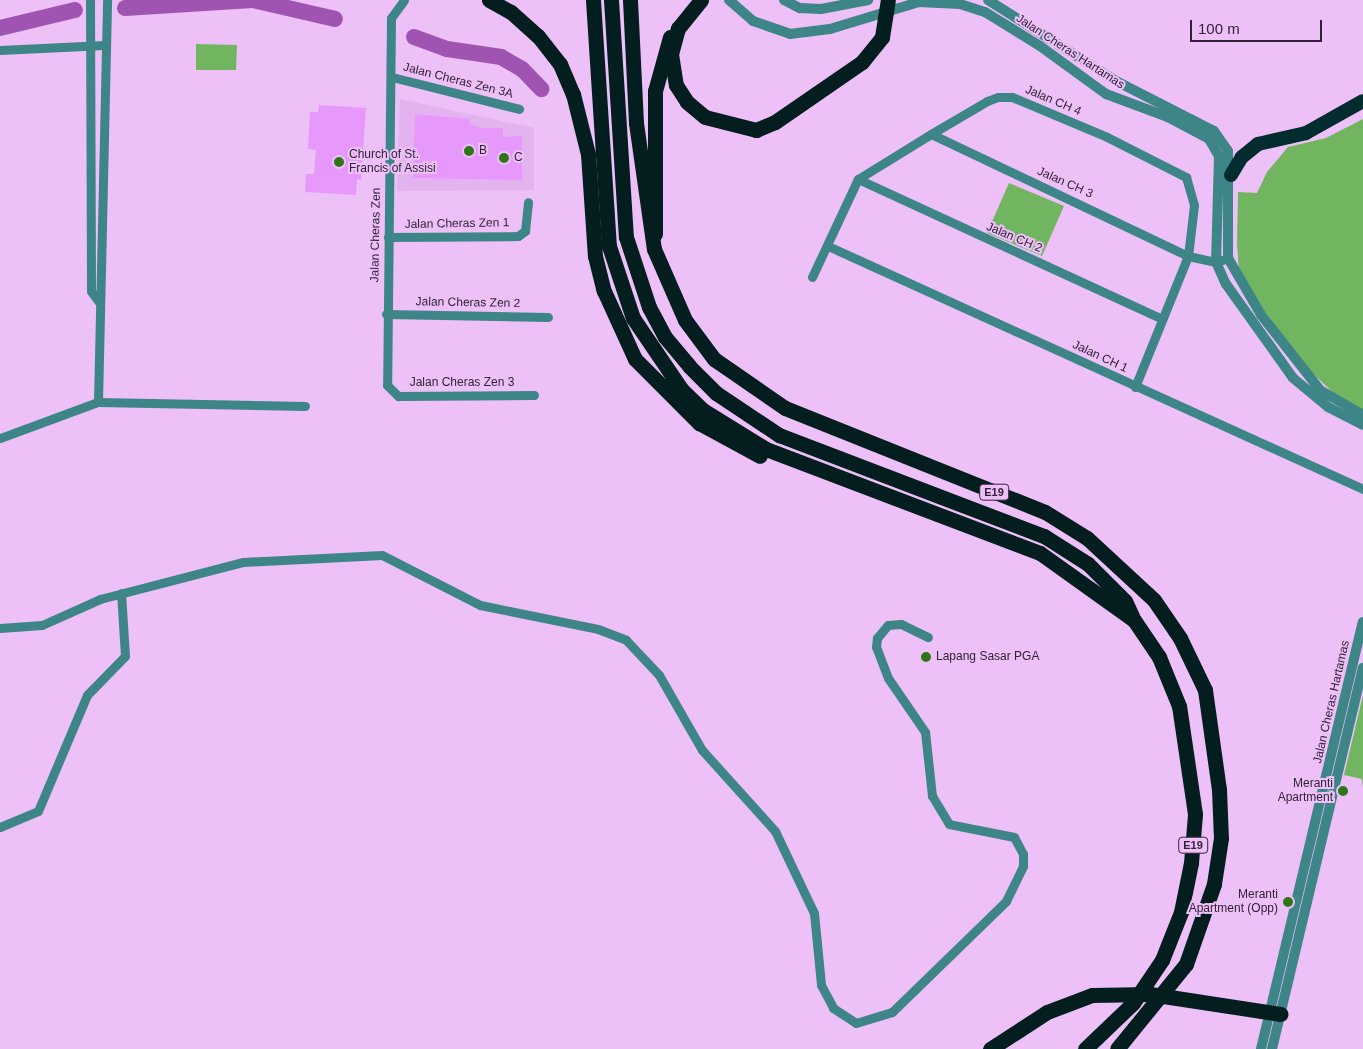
<!DOCTYPE html>
<html>
<head>
<meta charset="utf-8">
<style>
	body { margin:0 }
	#map { position:relative; width:1363px; height:1049px; overflow:hidden; background:#edc0f8; font-family:Helvetica,sans-serif }
	div>[style] { position:absolute }
	[style*='--x'] { left:calc(var(--x)*1px); top:calc(var(--y)*1px); width:calc(var(--w)*1px); rotate:calc(var(--a)*1deg) }
	.built>* { inset:0; background:#e3b3f0 }
	.green>* { inset:0; background:#71b560 }
	.river>* { height:16px; margin:-8px; padding:0 8px; transform-origin:8px; border-radius:8px; background:#a054b2 }
	.building>* { inset:0; background:#e798fb }
	.minor>* { height:9px; margin:-4.5px; padding:0 4.5px; transform-origin:4.5px; border-radius:4.5px; background:#3e8588 }
	.tertiary>* { height:10px; margin:-5px; padding:0 5px; transform-origin:5px; border-radius:5px; background:#3e8588 }
	.trunk>* { height:14px; margin:-7px; padding:0 7px; transform-origin:7px; border-radius:7px; background:#022c2e }
	.motorway>* { height:15px; margin:-7.5px; padding:0 7.5px; transform-origin:7.5px; border-radius:7.5px; background:#041e1f }
	.motorway-bridge>* { height:15px; margin:-7.5px; padding:0 7.5px; transform-origin:7.5px; border-radius:7.5px; background:#041e1f }
	.dots>* { width:14px; height:14px; translate:-50% -50%; box-sizing:border-box; border:2px solid #edc0f8; border-radius:50% }
	span { translate:-50% -50%; white-space:nowrap; text-align:center; line-height:1.15; -webkit-text-stroke:4px #edc0f8; paint-order:stroke }
	.shield-label span { padding:1px 4px; background:#edc0f8; border:1px solid; border-radius:4px; -webkit-text-stroke-width:0 }
	.shield-label { font-size:11px; color:#322237; font-weight:700 }
	.street-label { font-size:12px; color:#322237 }
	.poi-label { font-size:12px; color:#322237 }
	.left { translate:0 -50%; text-align:left }
	.right { translate:-100% -50%; text-align:right }
	.scale { position:absolute; left:1190px; top:20px; width:132px; height:22px; box-sizing:border-box; border:2px solid #322237; border-top:0; padding-left:6px; font-size:15px; line-height:18px; white-space:nowrap; color:#322237; -webkit-text-stroke:4px #edc0f8; paint-order:stroke }
</style>
</head>
<body>
<div id="map">
	<div class="built">
		<i style="clip-path:polygon(400px 99px,534px 128px,534px 190px,397px 191px)"></i>
	</div>
	<div class="green">
		<i style="clip-path:polygon(196px 44px,237px 45px,236px 70px,196px 70px)"></i>
		<i style="clip-path:polygon(1363px 119px,1363px 410px,1339px 398px,1309px 370px,1260px 309px,1239px 273px,1237px 243px,1238px 192px,1257px 193px,1267px 172px,1288px 147px,1326px 138px)"></i>
		<i style="clip-path:polygon(1009px 183px,1064px 206px,1042px 256px,987px 233px)"></i>
		<i style="clip-path:polygon(1363px 695px,1363px 788px,1362px 779px,1344px 775px)"></i>
	</div>
	<div class="river">
		<i style="--x:125;--y:8;--w:128;--a:-3.6"></i>
		<i style="--x:253;--y:0;--w:84;--a:13"></i>
		<i style="--x:0;--y:28;--w:77;--a:-13.5"></i>
		<i style="--x:414;--y:37;--w:35;--a:20"></i>
		<i style="--x:447;--y:49;--w:55;--a:8.4"></i>
		<i style="--x:501;--y:57;--w:24;--a:30"></i>
		<i style="--x:522;--y:69;--w:28;--a:46"></i>
	</div>
	<div class="building">
		<i style="clip-path:polygon(319px 105px,366px 108px,361px 180px,357px 179px,356px 195px,305px 192px,306px 174px,314px 174px,316px 150px,308px 149px,310px 112px,318px 112px)"></i>
		<i style="clip-path:polygon(415px 114px,470px 119px,470px 124px,482px 128px,503px 128px,503px 137px,522px 136px,522px 180px,413px 178px)"></i>
	</div>
	<div class="minor">
		<i style="--x:90;--y:0;--w:291;--a:89.8"></i>
		<i style="--x:91;--y:291;--w:14;--a:54"></i>
		<i style="--x:404;--y:0;--w:22;--a:126"></i>
		<i style="--x:391;--y:18;--w:367;--a:90.6"></i>
		<i style="--x:387;--y:385;--w:16;--a:45"></i>
		<i style="--x:398;--y:396;--w:136;--a:-0.4"></i>
		<i style="--x:0;--y:50;--w:105;--a:-2.7"></i>
		<i style="--x:392;--y:77;--w:131;--a:14.1"></i>
		<i style="--x:858;--y:179;--w:335;--a:24.7"></i>
		<i style="--x:388;--y:237;--w:130;--a:-0.4"></i>
		<i style="--x:518;--y:236;--w:9;--a:-36"></i>
		<i style="--x:525;--y:231;--w:29;--a:-84"></i>
		<i style="--x:828;--y:246;--w:588;--a:24.43"></i>
		<i style="--x:812;--y:277;--w:108;--a:-64.9"></i>
		<i style="--x:858;--y:179;--w:86;--a:-31.7"></i>
		<i style="--x:931;--y:134;--w:65;--a:-30.5"></i>
		<i style="--x:987;--y:101;--w:12;--a:-20"></i>
		<i style="--x:998;--y:97;--w:14;--a:0"></i>
		<i style="--x:1012;--y:97;--w:103;--a:22.8"></i>
		<i style="--x:1107;--y:137;--w:89;--a:26.9"></i>
		<i style="--x:1186;--y:177;--w:29;--a:74"></i>
		<i style="--x:1194;--y:205;--w:51;--a:96.7"></i>
		<i style="--x:1188;--y:256;--w:284;--a:-154.6"></i>
		<i style="--x:386;--y:314;--w:162;--a:1.1"></i>
		<i style="--x:1135;--y:387;--w:141;--a:-68"></i>
		<i style="--x:1188;--y:256;--w:29;--a:12"></i>
		<i style="--x:1216;--y:262;--w:13;--a:-18"></i>
		<i style="--x:98;--y:402;--w:402;--a:-88.7"></i>
		<i style="--x:0;--y:438;--w:104;--a:-20.2"></i>
		<i style="--x:98;--y:402;--w:207;--a:1.1"></i>
		<i style="--x:0;--y:628;--w:42;--a:-4.1"></i>
		<i style="--x:42;--y:625;--w:64;--a:-24.1"></i>
		<i style="--x:100;--y:599;--w:148;--a:-14.5"></i>
		<i style="--x:243;--y:562;--w:139;--a:-2.9"></i>
		<i style="--x:382;--y:555;--w:110;--a:27"></i>
		<i style="--x:480;--y:605;--w:120;--a:11.5"></i>
		<i style="--x:598;--y:629;--w:30;--a:21"></i>
		<i style="--x:626;--y:640;--w:48;--a:46.7"></i>
		<i style="--x:659;--y:675;--w:86;--a:60.2"></i>
		<i style="--x:702;--y:750;--w:109;--a:48"></i>
		<i style="--x:775;--y:831;--w:91;--a:64.6"></i>
		<i style="--x:814;--y:913;--w:72;--a:84.4"></i>
		<i style="--x:821;--y:985;--w:26;--a:62"></i>
		<i style="--x:833;--y:1008;--w:27;--a:33"></i>
		<i style="--x:856;--y:1023;--w:38;--a:-17"></i>
		<i style="--x:892;--y:1012;--w:159;--a:-44.2"></i>
		<i style="--x:1006;--y:901;--w:39;--a:-64"></i>
		<i style="--x:1023;--y:866;--w:12;--a:-90"></i>
		<i style="--x:1023;--y:854;--w:19;--a:-118"></i>
		<i style="--x:1014;--y:837;--w:66;--a:-168.7"></i>
		<i style="--x:949;--y:824;--w:33;--a:-121"></i>
		<i style="--x:932;--y:796;--w:64;--a:-96.2"></i>
		<i style="--x:925;--y:732;--w:65;--a:-124.4"></i>
		<i style="--x:888;--y:678;--w:33;--a:-111"></i>
		<i style="--x:876;--y:647;--w:9;--a:-84"></i>
		<i style="--x:877;--y:638;--w:17;--a:-50"></i>
		<i style="--x:888;--y:625;--w:13;--a:-4"></i>
		<i style="--x:901;--y:624;--w:30;--a:26"></i>
		<i style="--x:0;--y:827;--w:41;--a:-22.8"></i>
		<i style="--x:38;--y:811;--w:126;--a:-67.1"></i>
		<i style="--x:87;--y:695;--w:54;--a:-45.7"></i>
		<i style="--x:125;--y:656;--w:63;--a:-93.6"></i>
	</div>
	<div class="tertiary">
		<i style="--x:729;--y:0;--w:32;--a:41"></i>
		<i style="--x:753;--y:21;--w:39;--a:19"></i>
		<i style="--x:790;--y:34;--w:40;--a:-7.1"></i>
		<i style="--x:830;--y:29;--w:93;--a:-16.9"></i>
		<i style="--x:919;--y:2;--w:41;--a:2.8"></i>
		<i style="--x:960;--y:4;--w:26;--a:18"></i>
		<i style="--x:985;--y:12;--w:65;--a:31.7"></i>
		<i style="--x:1040;--y:46;--w:82;--a:36"></i>
		<i style="--x:1106;--y:94;--w:66;--a:20.4"></i>
		<i style="--x:1168;--y:117;--w:47;--a:28.2"></i>
		<i style="--x:1209;--y:139;--w:20;--a:60"></i>
		<i style="--x:1219;--y:156;--w:106;--a:91.6"></i>
		<i style="--x:1216;--y:262;--w:24;--a:66"></i>
		<i style="--x:1226;--y:284;--w:115;--a:54.5"></i>
		<i style="--x:1293;--y:378;--w:45;--a:39.6"></i>
		<i style="--x:1328;--y:407;--w:39;--a:27"></i>
		<i style="--x:784;--y:0;--w:18;--a:27"></i>
		<i style="--x:800;--y:8;--w:21;--a:3"></i>
		<i style="--x:821;--y:9;--w:48;--a:-10.8"></i>
		<i style="--x:988;--y:0;--w:149;--a:32.4"></i>
		<i style="--x:1114;--y:80;--w:112;--a:27"></i>
		<i style="--x:1214;--y:131;--w:24;--a:55"></i>
		<i style="--x:1228;--y:151;--w:107;--a:90"></i>
		<i style="--x:1228;--y:258;--w:66;--a:59.9"></i>
		<i style="--x:1261;--y:315;--w:95;--a:51.8"></i>
		<i style="--x:1320;--y:390;--w:50;--a:30.2"></i>
		<i style="--x:1261;--y:1049;--w:439;--a:-76.6"></i>
		<i style="--x:1272;--y:1049;--w:392;--a:-76.6"></i>
	</div>
	<div class="trunk">
		<i style="--x:1231;--y:175;--w:21;--a:-59"></i>
		<i style="--x:1242;--y:157;--w:21;--a:-39"></i>
		<i style="--x:1258;--y:144;--w:49;--a:-12.9"></i>
		<i style="--x:1306;--y:133;--w:65;--a:-29.3"></i>
	</div>
	<div class="motorway">
		<i style="--x:489;--y:0;--w:25;--a:29"></i>
		<i style="--x:511;--y:12;--w:36;--a:42"></i>
		<i style="--x:538;--y:36;--w:36;--a:52"></i>
		<i style="--x:560;--y:64;--w:33;--a:67"></i>
		<i style="--x:573;--y:94;--w:62;--a:76"></i>
		<i style="--x:588;--y:154;--w:102;--a:86.1"></i>
		<i style="--x:595;--y:256;--w:36;--a:76"></i>
		<i style="--x:604;--y:291;--w:75;--a:65.5"></i>
		<i style="--x:635;--y:359;--w:91;--a:45"></i>
		<i style="--x:699;--y:423;--w:69;--a:28.4"></i>
		<i style="--x:593;--y:0;--w:247;--a:86.3"></i>
		<i style="--x:609;--y:246;--w:76;--a:71.6"></i>
		<i style="--x:633;--y:318;--w:87;--a:55.8"></i>
		<i style="--x:682;--y:390;--w:29;--a:44"></i>
		<i style="--x:703;--y:410;--w:74;--a:31.8"></i>
		<i style="--x:766;--y:449;--w:293;--a:20.8"></i>
		<i style="--x:1040;--y:553;--w:115;--a:35.5"></i>
		<i style="--x:611;--y:0;--w:237;--a:86.4"></i>
		<i style="--x:626;--y:237;--w:74;--a:71.8"></i>
		<i style="--x:649;--y:307;--w:34;--a:62"></i>
		<i style="--x:665;--y:337;--w:38;--a:50"></i>
		<i style="--x:689;--y:366;--w:38;--a:45"></i>
		<i style="--x:716;--y:393;--w:76;--a:33.7"></i>
		<i style="--x:779;--y:435;--w:284;--a:20.9"></i>
		<i style="--x:1044;--y:536;--w:52;--a:32.5"></i>
		<i style="--x:1088;--y:564;--w:52;--a:45"></i>
		<i style="--x:1125;--y:601;--w:17;--a:65"></i>
		<i style="--x:655;--y:234;--w:143;--a:-90"></i>
		<i style="--x:655;--y:91;--w:56;--a:-74.5"></i>
		<i style="--x:990;--y:1049;--w:68;--a:-33"></i>
		<i style="--x:1047;--y:1012;--w:48;--a:-20.7"></i>
		<i style="--x:1092;--y:995;--w:58;--a:-1"></i>
		<i style="--x:1150;--y:994;--w:132;--a:8.7"></i>
	</div>
	<div class="motorway-bridge">
		<i style="--x:630;--y:0;--w:123;--a:87.2"></i>
		<i style="--x:636;--y:123;--w:127;--a:81.9"></i>
		<i style="--x:654;--y:249;--w:77;--a:66.4"></i>
		<i style="--x:685;--y:320;--w:49;--a:53.4"></i>
		<i style="--x:714;--y:359;--w:86;--a:34.6"></i>
		<i style="--x:785;--y:408;--w:280;--a:21.8"></i>
		<i style="--x:1045;--y:512;--w:49;--a:31.8"></i>
		<i style="--x:1087;--y:538;--w:91;--a:42.8"></i>
		<i style="--x:1154;--y:600;--w:46;--a:55.6"></i>
		<i style="--x:1180;--y:638;--w:58;--a:64.3"></i>
		<i style="--x:1205;--y:690;--w:100;--a:82"></i>
		<i style="--x:1219;--y:789;--w:49;--a:87.7"></i>
		<i style="--x:1221;--y:838;--w:47;--a:98.7"></i>
		<i style="--x:1214;--y:884;--w:85;--a:109.3"></i>
		<i style="--x:1186;--y:964;--w:109;--a:129.1"></i>
		<i style="--x:701;--y:0;--w:36;--a:129"></i>
		<i style="--x:678;--y:28;--w:27;--a:105"></i>
		<i style="--x:671;--y:54;--w:31;--a:81"></i>
		<i style="--x:676;--y:85;--w:20;--a:57"></i>
		<i style="--x:687;--y:102;--w:23;--a:40"></i>
		<i style="--x:705;--y:117;--w:53;--a:14.3"></i>
		<i style="--x:756;--y:130;--w:21;--a:-23"></i>
		<i style="--x:775;--y:122;--w:106;--a:-34.6"></i>
		<i style="--x:862;--y:62;--w:32;--a:-51"></i>
		<i style="--x:882;--y:37;--w:37;--a:-81"></i>
		<i style="--x:1085;--y:1049;--w:66;--a:-43.8"></i>
		<i style="--x:1133;--y:1003;--w:52;--a:-56"></i>
		<i style="--x:1162;--y:960;--w:52;--a:-68.4"></i>
		<i style="--x:1181;--y:912;--w:50;--a:-78.5"></i>
		<i style="--x:1191;--y:863;--w:49;--a:-85.3"></i>
		<i style="--x:1195;--y:814;--w:109;--a:-98.4"></i>
		<i style="--x:1179;--y:706;--w:53;--a:-112.2"></i>
		<i style="--x:1159;--y:657;--w:45;--a:-124"></i>
	</div>
	<div class="dots">
		<i style="left:469px;top:151px;background:#2f7517"></i>
		<i style="left:504px;top:158px;background:#2f7517"></i>
		<i style="left:339px;top:162px;background:#2f7517"></i>
		<i style="left:926px;top:657px;background:#2f7517"></i>
		<i style="left:1343px;top:791px;background:#2f7517"></i>
		<i style="left:1288px;top:902px;background:#2f7517"></i>
	</div>
	<div class="shield-label">
		<span style="left:994px;top:492px">E19</span>
		<span style="left:1193px;top:845px">E19</span>
	</div>
	<div class="street-label">
		<span style="left:1070px;top:52px;rotate:33deg">Jalan Cheras Hartamas</span>
		<span style="left:458px;top:81px;rotate:14deg">Jalan Cheras Zen 3A</span>
		<span style="left:1053px;top:101px;rotate:23deg">Jalan CH 4</span>
		<span style="left:1065px;top:183px;rotate:24deg">Jalan CH 3</span>
		<span style="left:457px;top:224px;rotate:-1deg">Jalan Cheras Zen 1</span>
		<span style="left:376px;top:235px;rotate:-89deg">Jalan Cheras Zen</span>
		<span style="left:1014px;top:238px;rotate:23deg">Jalan CH 2</span>
		<span style="left:468px;top:303px;rotate:1deg">Jalan Cheras Zen 2</span>
		<span style="left:1100px;top:357px;rotate:25deg">Jalan CH 1</span>
		<span style="left:462px;top:383px">Jalan Cheras Zen 3</span>
		<span style="left:1332px;top:702px;rotate:-77deg">Jalan Cheras Hartamas</span>
	</div>
	<div class="poi-label">
		<span class="left" style="left:479px;top:151px">B</span>
		<span class="left" style="left:349px;top:162px">Church of St.<br>Francis of Assisi</span>
		<span class="left" style="left:514px;top:158px">C</span>
		<span class="left" style="left:936px;top:657px">Lapang Sasar PGA</span>
		<span class="right" style="left:1333px;top:791px">Meranti<br>Apartment</span>
		<span class="right" style="left:1278px;top:902px">Meranti<br>Apartment (Opp)</span>
	</div>
	<div class="scale">100 m</div>
</div>
</body>
</html>
